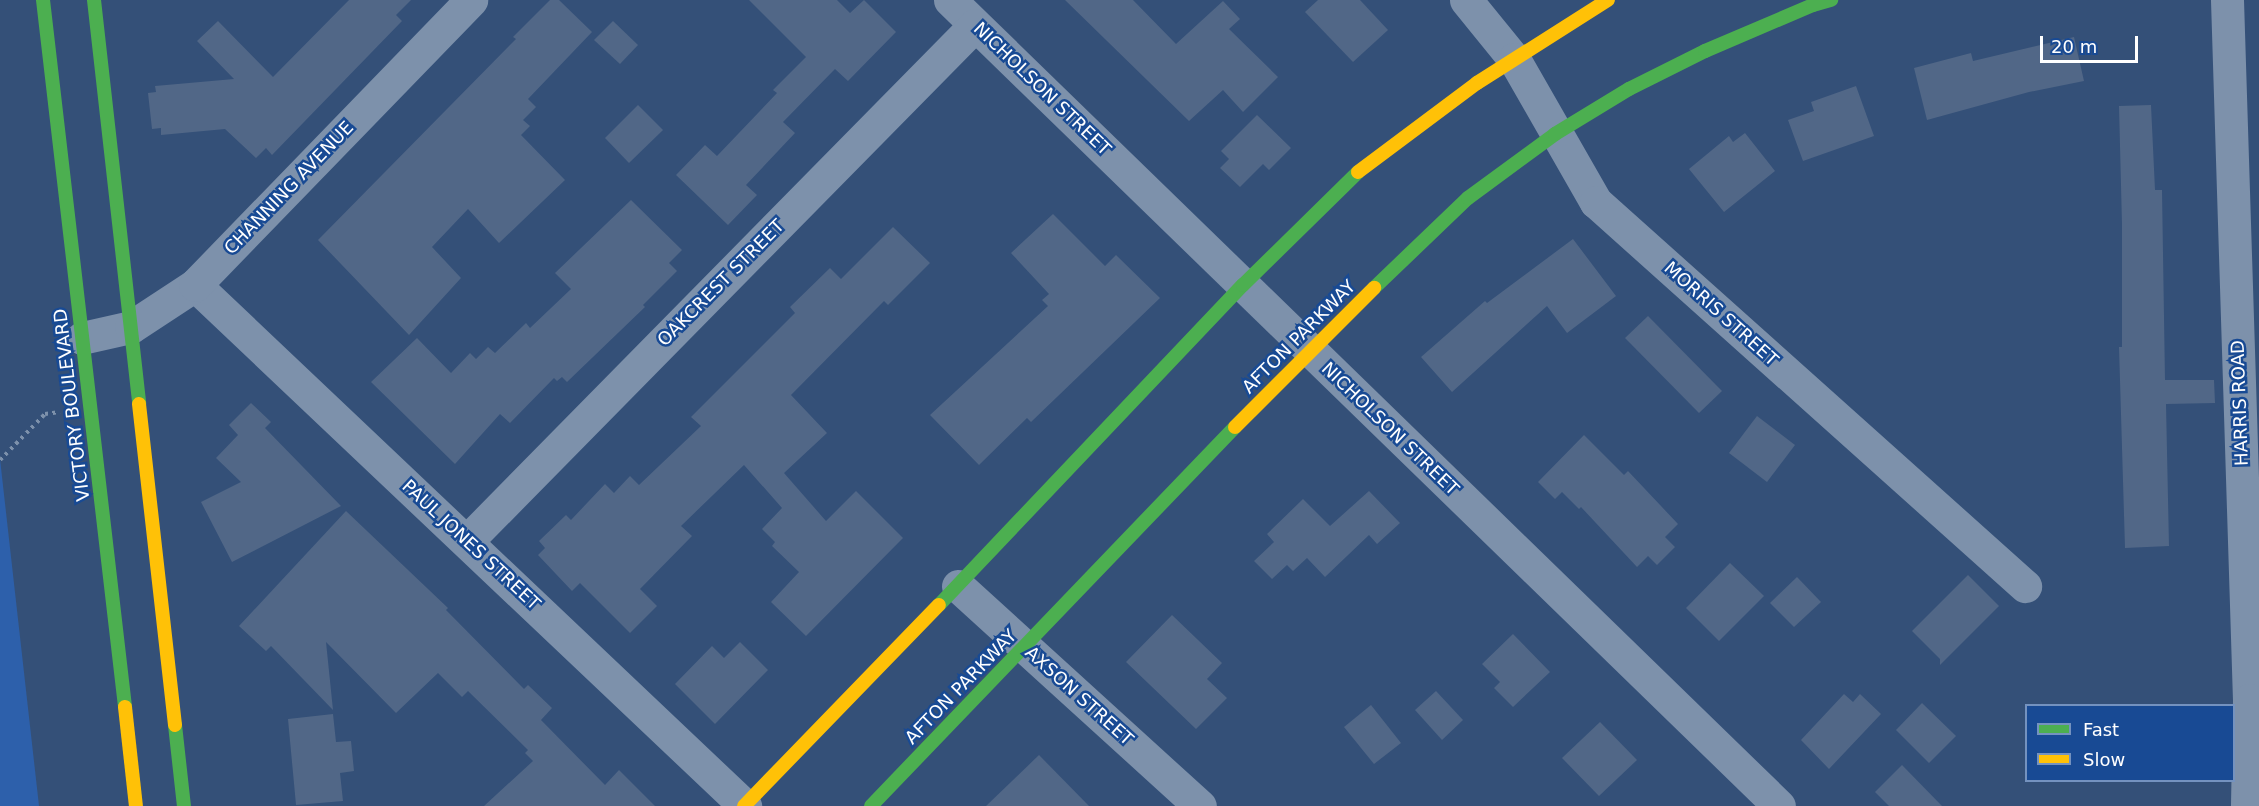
<!DOCTYPE html>
<html>
<head>
<meta charset="utf-8">
<style>
	body { margin:0 }
	#map { position:relative; width:2259px; height:806px; overflow:hidden; background:#345078; font-family:"DejaVu Sans",sans-serif }
	div>[style] { position:absolute }
	[style*='--x'] { left:calc(var(--x)*1px); top:calc(var(--y)*1px); width:calc(var(--w)*1px); rotate:calc(var(--a)*1deg) }
	.green>* { inset:0; background:#2d60ab }
	.building>* { inset:0; background:#516787 }
	.path>* { height:4px; margin-top:-2px; transform-origin:0; background:repeating-linear-gradient(90deg,#7d91ab 0 3px,transparent 0 7.5px) }
	.street>* { height:33px; margin:-16.5px; padding:0 16.5px; transform-origin:16.5px; border-radius:16.5px; background:#7d91ab }
	.fast>* { height:14px; margin:-7px; padding:0 7px; transform-origin:7px; border-radius:7px; background:#4caf50 }
	.slow>* { height:14px; margin:-7px; padding:0 7px; transform-origin:7px; border-radius:7px; background:#ffc107 }
	span { translate:-50% -50%; white-space:nowrap; text-align:center; line-height:1.15; -webkit-text-stroke:5px #184a94; paint-order:stroke }
	.street-label { font-size:18px; color:#fff }
	.legend { position:absolute; left:2025px; top:704px; width:210px; height:78px; box-sizing:border-box; background:#184a94; border:2px solid #7492bf; margin:0; padding:8px 10px; list-style:none; font-size:18px; color:#fff }
	.legend li { display:flex; align-items:center; gap:12px; height:30px }
	.legend b { width:30px; border:2px solid #7492bf }
	.scale { position:absolute; left:2040px; top:36px; width:98px; height:27px; box-sizing:border-box; border:3px solid #fff; border-top:0; padding-left:8px; font-size:18px; line-height:21px; white-space:nowrap; color:#fff; -webkit-text-stroke:4px #184a94; paint-order:stroke }
</style>
</head>
<body>
<div id="map">
	<div class="green">
		<i style="clip-path:polygon(0 459px,39px 806px,0 806px)"></i>
	</div>
	<div class="building">
		<i style="clip-path:polygon(349px 0,411px 0,396px 15px,402px 21px,272px 155px,266px 148px,256px 158px,225px 129px,161px 135px,161px 128px,152px 129px,148px 93px,156px 92px,155px 86px,234px 79px,197px 41px,218px 21px,273px 77px)"></i>
		<i style="clip-path:polygon(550px 0,559px 0,592px 32px,528px 99px,536px 107px,523px 120px,530px 126px,521px 135px,565px 180px,499px 243px,468px 209px,432px 247px,461px 278px,409px 335px,318px 240px,516px 39px,513px 37px)"></i>
		<i style="clip-path:polygon(749px 0,837px 0,850px 13px,864px 0,896px 32px,848px 81px,835px 69px,783px 122px,795px 133px,746px 185px,757px 195px,728px 225px,676px 175px,705px 145px,717px 156px,777px 93px,773px 90px,806px 57px)"></i>
		<i style="clip-path:polygon(1065px 0,1133px 0,1176px 44px,1223px 1px,1240px 19px,1229px 29px,1278px 77px,1243px 112px,1223px 90px,1189px 121px)"></i>
		<i style="clip-path:polygon(1318px 0,1360px 0,1388px 30px,1353px 62px,1305px 12px)"></i>
		<i style="clip-path:polygon(613px 21px,638px 45px,620px 64px,594px 40px)"></i>
		<i style="clip-path:polygon(2074px 37px,2084px 81px,2029px 92px,1927px 120px,1914px 68px,1971px 53px,1973px 61px)"></i>
		<i style="clip-path:polygon(1856px 86px,1874px 136px,1803px 161px,1788px 120px,1814px 111px,1811px 102px)"></i>
		<i style="clip-path:polygon(638px 105px,663px 130px,629px 163px,605px 138px)"></i>
		<i style="clip-path:polygon(2151px 105px,2155px 190px,2162px 190px,2165px 380px,2214px 380px,2215px 403px,2166px 404px,2169px 546px,2125px 548px,2119px 347px,2122px 347px,2122px 225px,2119px 106px)"></i>
		<i style="clip-path:polygon(1257px 115px,1291px 148px,1269px 170px,1263px 164px,1240px 187px,1220px 168px,1229px 159px,1221px 151px)"></i>
		<i style="clip-path:polygon(1745px 133px,1775px 171px,1724px 212px,1689px 169px,1729px 136px,1733px 142px)"></i>
		<i style="clip-path:polygon(631px 200px,682px 250px,669px 263px,677px 271px,643px 305px,645px 307px,567px 382px,562px 377px,557px 381px,554px 378px,510px 423px,500px 414px,455px 464px,371px 382px,417px 338px,451px 373px,470px 353px,476px 359px,488px 347px,495px 353px,526px 323px,530px 328px,571px 289px,555px 273px)"></i>
		<i style="clip-path:polygon(1053px 214px,1105px 266px,1116px 255px,1160px 298px,1031px 422px,1027px 418px,979px 465px,930px 415px,1048px 306px,1042px 300px,1049px 294px,1011px 253px)"></i>
		<i style="clip-path:polygon(893px 227px,930px 263px,888px 305px,884px 301px,791px 395px,827px 433px,784px 473px,826px 521px,856px 491px,903px 538px,806px 636px,771px 602px,799px 572px,772px 546px,775px 542px,762px 529px,782px 508px,744px 465px,681px 526px,692px 536px,640px 589px,657px 606px,630px 633px,580px 583px,572px 591px,538px 555px,545px 548px,539px 541px,566px 515px,571px 520px,605px 484px,614px 493px,630px 476px,639px 485px,701px 426px,691px 417px,795px 313px,790px 307px,830px 268px,841px 279px)"></i>
		<i style="clip-path:polygon(1573px 239px,1616px 296px,1567px 333px,1547px 306px,1452px 392px,1421px 357px,1485px 301px,1487px 303px)"></i>
		<i style="clip-path:polygon(1648px 316px,1722px 391px,1699px 413px,1625px 338px)"></i>
		<i style="clip-path:polygon(251px 403px,271px 422px,265px 428px,341px 506px,232px 562px,201px 502px,241px 482px,216px 458px,238px 435px,229px 425px)"></i>
		<i style="clip-path:polygon(1757px 416px,1795px 445px,1767px 482px,1729px 453px)"></i>
		<i style="clip-path:polygon(1584px 435px,1624px 475px,1628px 471px,1678px 524px,1665px 537px,1675px 547px,1657px 565px,1648px 556px,1637px 567px,1581px 507px,1579px 509px,1562px 492px,1555px 499px,1538px 482px)"></i>
		<i style="clip-path:polygon(1369px 491px,1400px 523px,1377px 544px,1369px 535px,1325px 577px,1307px 558px,1293px 571px,1287px 565px,1272px 579px,1254px 561px,1274px 542px,1267px 534px,1303px 499px,1330px 526px)"></i>
		<i style="clip-path:polygon(346px 511px,448px 608px,446px 610px,524px 689px,528px 685px,552px 708px,541px 720px,605px 785px,619px 770px,655px 806px,484px 806px,533px 761px,525px 753px,528px 750px,468px 691px,462px 697px,438px 673px,396px 713px,326px 642px,333px 710px,271px 646px,266px 651px,239px 626px)"></i>
		<i style="clip-path:polygon(1730px 563px,1764px 596px,1719px 641px,1686px 608px)"></i>
		<i style="clip-path:polygon(1968px 575px,1999px 606px,1940px 665px,1940px 659px,1912px 631px)"></i>
		<i style="clip-path:polygon(1797px 577px,1821px 602px,1794px 627px,1770px 603px)"></i>
		<i style="clip-path:polygon(1172px 615px,1222px 663px,1207px 679px,1227px 698px,1196px 729px,1126px 662px)"></i>
		<i style="clip-path:polygon(1513px 634px,1550px 672px,1513px 707px,1494px 688px,1500px 682px,1482px 664px)"></i>
		<i style="clip-path:polygon(740px 642px,768px 670px,715px 724px,675px 684px,712px 646px,724px 658px)"></i>
		<i style="clip-path:polygon(1436px 691px,1463px 720px,1442px 740px,1415px 710px)"></i>
		<i style="clip-path:polygon(1844px 694px,1853px 702px,1860px 694px,1881px 714px,1829px 769px,1801px 740px)"></i>
		<i style="clip-path:polygon(1922px 703px,1956px 736px,1929px 763px,1896px 730px)"></i>
		<i style="clip-path:polygon(1371px 705px,1401px 743px,1374px 764px,1344px 727px)"></i>
		<i style="clip-path:polygon(333px 714px,336px 742px,351px 741px,354px 771px,340px 773px,343px 801px,296px 805px,288px 719px)"></i>
		<i style="clip-path:polygon(1600px 722px,1637px 760px,1599px 796px,1562px 758px)"></i>
		<i style="clip-path:polygon(1039px 755px,1089px 806px,986px 806px)"></i>
		<i style="clip-path:polygon(1902px 765px,1942px 806px,1889px 806px,1875px 792px)"></i>
	</div>
	<div class="path">
		<i style="--x:0;--y:460;--w:64;--a:-45.6"></i>
		<i style="--x:45;--y:414;--w:15;--a:-8"></i>
	</div>
	<div class="street">
		<i style="--x:950;--y:0;--w:1156;--a:44.19"></i>
		<i style="--x:1466;--y:0;--w:76;--a:50.9"></i>
		<i style="--x:1514;--y:59;--w:165;--a:60.2"></i>
		<i style="--x:1596;--y:202;--w:576;--a:41.83"></i>
		<i style="--x:2227;--y:0;--w:700;--a:88.2"></i>
		<i style="--x:2249;--y:700;--w:106;--a:91.1"></i>
		<i style="--x:195;--y:285;--w:758;--a:43.45"></i>
		<i style="--x:82;--y:338;--w:50;--a:-12.7"></i>
		<i style="--x:131;--y:327;--w:77;--a:-33.3"></i>
		<i style="--x:195;--y:285;--w:397;--a:-45.9"></i>
		<i style="--x:467;--y:541;--w:724;--a:-45.45"></i>
		<i style="--x:958;--y:586;--w:327;--a:42.3"></i>
	</div>
	<div class="fast">
		<i style="--x:43;--y:0;--w:712;--a:83.38"></i>
		<i style="--x:94;--y:0;--w:406;--a:83.6"></i>
		<i style="--x:1374;--y:288;--w:130;--a:-43.8"></i>
		<i style="--x:1468;--y:198;--w:108;--a:-36.3"></i>
		<i style="--x:1555;--y:134;--w:87;--a:-31.3"></i>
		<i style="--x:1629;--y:89;--w:85;--a:-26.6"></i>
		<i style="--x:1705;--y:51;--w:117;--a:-23.1"></i>
		<i style="--x:1813;--y:5;--w:19;--a:-16"></i>
		<i style="--x:939;--y:605;--w:441;--a:-46.5"></i>
		<i style="--x:1243;--y:285;--w:161;--a:-44.5"></i>
		<i style="--x:175;--y:725;--w:81;--a:83.7"></i>
		<i style="--x:871;--y:806;--w:525;--a:-46.16"></i>
	</div>
	<div class="slow">
		<i style="--x:1358;--y:172;--w:149;--a:-36.8"></i>
		<i style="--x:1477;--y:83;--w:155;--a:-32.4"></i>
		<i style="--x:139;--y:404;--w:323;--a:83.6"></i>
		<i style="--x:1235;--y:427;--w:197;--a:-45"></i>
		<i style="--x:125;--y:707;--w:100;--a:83.7"></i>
		<i style="--x:744;--y:806;--w:280;--a:-45.9"></i>
	</div>
	<div class="street-label">
		<span style="left:1042px;top:89px;rotate:44deg">NICHOLSON STREET</span>
		<span style="left:289px;top:188px;rotate:-46deg">CHANNING AVENUE</span>
		<span style="left:721px;top:283px;rotate:-45deg">OAKCREST STREET</span>
		<span style="left:1721px;top:314px;rotate:42deg">MORRIS STREET</span>
		<span style="left:1299px;top:337px;rotate:-45deg">AFTON PARKWAY</span>
		<span style="left:2240px;top:403px;rotate:-92deg">HARRIS ROAD</span>
		<span style="left:72px;top:405px;rotate:-97deg">VICTORY BOULEVARD</span>
		<span style="left:1390px;top:429px;rotate:44deg">NICHOLSON STREET</span>
		<span style="left:471px;top:545px;rotate:43deg">PAUL JONES STREET</span>
		<span style="left:961px;top:687px;rotate:-46deg">AFTON PARKWAY</span>
		<span style="left:1079px;top:696px;rotate:42deg">AXSON STREET</span>
	</div>
	<ul class="legend">
	<li><b style="height:8px;background:#4caf50"></b>Fast</li>
	<li><b style="height:8px;background:#ffc107"></b>Slow</li>
	</ul>
	<div class="scale">20 m</div>
</div>
</body>
</html>
